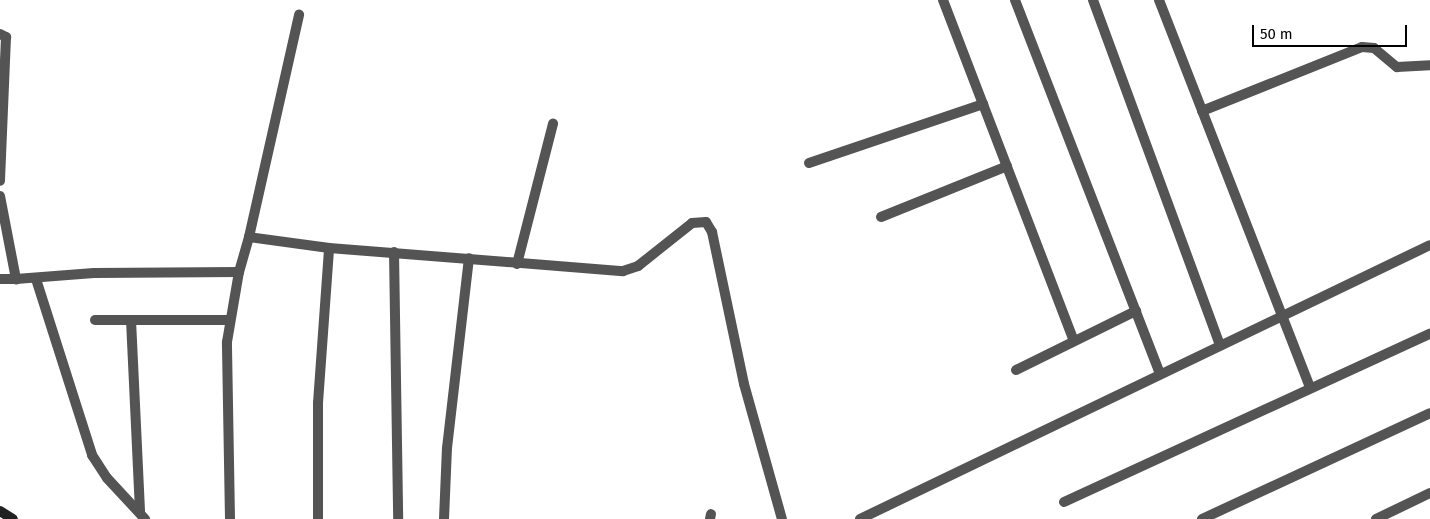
<!DOCTYPE html>
<html>
<head>
<meta charset="utf-8">
<style>
	body { margin:0 }
	#map { position:relative; width:1430px; height:519px; overflow:hidden; background:#fff; font-family:"Fira Sans",sans-serif }
	div>[style] { position:absolute }
	[style*='--x'] { left:calc(var(--x)*1px); top:calc(var(--y)*1px); width:calc(var(--w)*1px); rotate:calc(var(--a)*1deg) }
	.street>* { height:10px; margin:-5px; padding:0 5px; transform-origin:5px; border-radius:5px; background:#545454 }
	.secondary>* { height:10px; margin:-5px; padding:0 5px; transform-origin:5px; border-radius:5px; background:#212121 }
	span { translate:-50% -50%; white-space:nowrap; text-align:center; line-height:1.15; -webkit-text-stroke:4px #fff; paint-order:stroke }
	.scale { position:absolute; left:1252px; top:25px; width:155px; height:22px; box-sizing:border-box; border:2px solid #000; border-top:0; padding-left:6px; font-size:15px; line-height:18px; white-space:nowrap; color:#000; -webkit-text-stroke:4px #fff; paint-order:stroke }
</style>
</head>
<body>
<div id="map">
	<div class="street">
		<i style="--x:943;--y:0;--w:365;--a:69"></i>
		<i style="--x:1015;--y:0;--w:400;--a:68.8"></i>
		<i style="--x:1093;--y:0;--w:368;--a:69.8"></i>
		<i style="--x:1159;--y:0;--w:416;--a:68.7"></i>
		<i style="--x:0;--y:34;--w:7;--a:27"></i>
		<i style="--x:6;--y:37;--w:144;--a:92.4"></i>
		<i style="--x:1202;--y:111;--w:172;--a:-21.8"></i>
		<i style="--x:1362;--y:47;--w:12;--a:5"></i>
		<i style="--x:1374;--y:48;--w:30;--a:40"></i>
		<i style="--x:1397;--y:67;--w:33;--a:-3"></i>
		<i style="--x:809;--y:163;--w:184;--a:-18.7"></i>
		<i style="--x:0;--y:196;--w:85;--a:79.1"></i>
		<i style="--x:16;--y:279;--w:78;--a:-4.4"></i>
		<i style="--x:94;--y:273;--w:145;--a:-0.4"></i>
		<i style="--x:239;--y:272;--w:36;--a:-74"></i>
		<i style="--x:249;--y:237;--w:81;--a:7.8"></i>
		<i style="--x:329;--y:248;--w:295;--a:4.5"></i>
		<i style="--x:623;--y:271;--w:16;--a:-18"></i>
		<i style="--x:638;--y:266;--w:69;--a:-38.5"></i>
		<i style="--x:692;--y:223;--w:14;--a:-4"></i>
		<i style="--x:706;--y:222;--w:12;--a:59"></i>
		<i style="--x:712;--y:232;--w:155;--a:78.1"></i>
		<i style="--x:744;--y:384;--w:140;--a:74.3"></i>
		<i style="--x:881;--y:217;--w:136;--a:-22"></i>
		<i style="--x:249;--y:237;--w:228;--a:-77.3"></i>
		<i style="--x:394;--y:252;--w:267;--a:89.1"></i>
		<i style="--x:517;--y:264;--w:145;--a:-75.6"></i>
		<i style="--x:0;--y:279;--w:16;--a:0"></i>
		<i style="--x:36;--y:279;--w:185;--a:72.3"></i>
		<i style="--x:92;--y:455;--w:27;--a:57"></i>
		<i style="--x:107;--y:478;--w:56;--a:47.2"></i>
		<i style="--x:95;--y:320;--w:135;--a:0"></i>
		<i style="--x:131;--y:320;--w:192;--a:87.3"></i>
		<i style="--x:1016;--y:370;--w:134;--a:-26.2"></i>
		<i style="--x:1064;--y:502;--w:403;--a:-24.7"></i>
		<i style="--x:230;--y:519;--w:177;--a:-91"></i>
		<i style="--x:227;--y:342;--w:71;--a:-80.3"></i>
		<i style="--x:318;--y:519;--w:116;--a:-90"></i>
		<i style="--x:318;--y:403;--w:155;--a:-85.9"></i>
		<i style="--x:444;--y:519;--w:71;--a:-87.6"></i>
		<i style="--x:447;--y:448;--w:191;--a:-83.4"></i>
		<i style="--x:710;--y:519;--w:5;--a:-79"></i>
		<i style="--x:860;--y:519;--w:632;--a:-25.67"></i>
		<i style="--x:1202;--y:519;--w:251;--a:-24.9"></i>
		<i style="--x:1376;--y:519;--w:60;--a:-25.7"></i>
	</div>
	<div class="secondary">
		<i style="--x:0;--y:511;--w:15;--a:32"></i>
	</div>
	<div class="scale">50 m</div>
</div>
</body>
</html>
